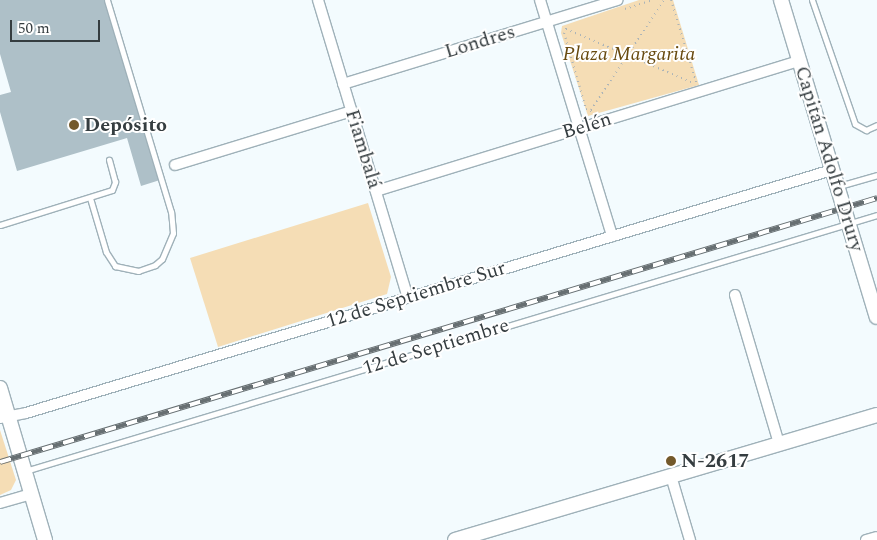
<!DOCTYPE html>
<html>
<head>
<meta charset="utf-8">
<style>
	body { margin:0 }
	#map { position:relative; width:877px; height:540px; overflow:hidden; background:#f3fbfe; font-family:Spectral,serif }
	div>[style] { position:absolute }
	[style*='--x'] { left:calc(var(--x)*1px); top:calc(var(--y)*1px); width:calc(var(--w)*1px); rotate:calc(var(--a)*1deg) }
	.green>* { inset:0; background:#f5ddb5 }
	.building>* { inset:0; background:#aec0c8 }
	.path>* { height:2px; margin-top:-1px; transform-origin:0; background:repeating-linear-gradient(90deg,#acb4b7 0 1px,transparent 0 5px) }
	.roads { filter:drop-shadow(1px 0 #9fb1b9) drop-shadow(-1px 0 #9fb1b9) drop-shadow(0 1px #9fb1b9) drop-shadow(0 -1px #9fb1b9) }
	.service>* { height:5px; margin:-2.5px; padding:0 2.5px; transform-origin:2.5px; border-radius:2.5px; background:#fff }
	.minor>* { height:10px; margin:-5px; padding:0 5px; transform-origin:5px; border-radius:5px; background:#fff }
	.secondary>* { height:14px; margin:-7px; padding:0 7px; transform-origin:7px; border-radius:7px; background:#fff }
	.rail>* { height:5.5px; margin-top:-2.75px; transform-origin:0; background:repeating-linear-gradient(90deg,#fff 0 11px,#676f72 0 22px); box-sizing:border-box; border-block:1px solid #676f72 }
	.dots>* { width:14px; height:14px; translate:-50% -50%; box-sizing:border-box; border:2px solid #fff; border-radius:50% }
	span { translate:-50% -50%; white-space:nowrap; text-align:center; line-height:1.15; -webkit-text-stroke:4px #fff; paint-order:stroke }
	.street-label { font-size:20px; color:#353d40 }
	.park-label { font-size:20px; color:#684a0f; font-style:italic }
	.poi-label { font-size:20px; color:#353d40; font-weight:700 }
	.left { translate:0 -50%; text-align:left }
	.scale { position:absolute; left:10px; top:20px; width:90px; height:22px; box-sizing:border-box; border:2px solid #353d40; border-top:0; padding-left:6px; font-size:15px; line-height:18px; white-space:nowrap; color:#353d40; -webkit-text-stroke:4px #fff; paint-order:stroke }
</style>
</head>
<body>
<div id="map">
	<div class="green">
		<i style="clip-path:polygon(639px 0,673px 0,699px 85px,588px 116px,561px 33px,562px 26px)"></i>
		<i style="clip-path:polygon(368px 203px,391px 277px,387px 294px,218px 347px,190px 258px)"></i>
		<i style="clip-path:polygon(0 430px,16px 480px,11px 490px,0 495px)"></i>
	</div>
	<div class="building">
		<i style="clip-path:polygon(0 0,106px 0,160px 180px,141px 186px,127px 138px,17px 171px,0 112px,0 95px,11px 92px,0 54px)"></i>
	</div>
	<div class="path">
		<i style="--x:671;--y:0;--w:86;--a:73"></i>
		<i style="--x:625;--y:9;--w:29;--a:-18"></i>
		<i style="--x:566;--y:28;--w:5;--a:112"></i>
		<i style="--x:564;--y:33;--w:79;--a:73.9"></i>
		<i style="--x:586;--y:109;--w:9;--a:21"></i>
		<i style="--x:566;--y:29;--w:136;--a:23"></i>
		<i style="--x:591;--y:110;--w:132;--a:-56.4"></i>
	</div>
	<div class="roads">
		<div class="service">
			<i style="--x:812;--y:0;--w:131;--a:70.9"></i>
			<i style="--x:855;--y:124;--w:13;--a:29"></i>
			<i style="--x:866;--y:130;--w:12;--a:-24"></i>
			<i style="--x:839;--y:186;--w:40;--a:-16"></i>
			<i style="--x:90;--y:198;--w:56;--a:73.5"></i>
			<i style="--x:106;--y:252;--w:17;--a:57"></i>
			<i style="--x:115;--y:266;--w:24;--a:12"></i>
			<i style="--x:138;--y:271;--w:18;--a:-19"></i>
			<i style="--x:155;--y:265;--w:9;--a:-41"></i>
			<i style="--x:162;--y:259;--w:28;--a:-67"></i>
			<i style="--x:173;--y:233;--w:21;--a:-95"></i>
			<i style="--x:171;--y:212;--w:221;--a:-106.8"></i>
			<i style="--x:0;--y:225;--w:117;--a:-17.4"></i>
			<i style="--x:112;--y:190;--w:9;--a:-69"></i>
			<i style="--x:115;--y:182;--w:23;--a:-105"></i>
			<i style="--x:25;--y:471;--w:890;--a:-16.72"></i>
		</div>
		<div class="minor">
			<i style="--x:318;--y:0;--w:311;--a:73.2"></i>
			<i style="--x:540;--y:0;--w:247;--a:73"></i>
			<i style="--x:343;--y:84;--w:287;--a:-17"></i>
			<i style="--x:175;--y:165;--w:185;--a:-17"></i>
			<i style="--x:376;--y:191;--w:443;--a:-17.1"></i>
			<i style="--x:735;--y:295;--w:155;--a:73.5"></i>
			<i style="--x:0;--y:418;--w:26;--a:-11"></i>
			<i style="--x:26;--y:413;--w:842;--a:-16.78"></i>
			<i style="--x:671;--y:476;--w:67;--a:73.5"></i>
			<i style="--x:0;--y:503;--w:32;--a:-16"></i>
			<i style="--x:866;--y:540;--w:11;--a:-15"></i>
		</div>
		<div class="secondary">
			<i style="--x:781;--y:0;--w:331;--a:73.2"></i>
			<i style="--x:0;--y:388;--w:159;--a:73.5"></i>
			<i style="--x:455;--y:540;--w:440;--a:-16.5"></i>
		</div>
	</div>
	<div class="rail">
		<i style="--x:0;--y:462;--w:916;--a:-16.75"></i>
	</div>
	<div class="dots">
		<i style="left:74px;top:125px;background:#73592b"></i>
		<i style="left:671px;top:461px;background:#73592b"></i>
	</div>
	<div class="street-label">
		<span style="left:480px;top:42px;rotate:-17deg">Londres</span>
		<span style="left:587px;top:126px;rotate:-17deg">Belén</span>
		<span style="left:363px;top:149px;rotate:73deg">Fiambalá</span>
		<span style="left:829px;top:159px;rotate:73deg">Capitán Adolfo Drury</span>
		<span style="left:416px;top:295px;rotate:-17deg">12 de Septiembre Sur</span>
		<span style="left:436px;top:347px;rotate:-17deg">12 de Septiembre</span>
	</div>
	<div class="park-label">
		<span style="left:629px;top:54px">Plaza Margarita</span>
	</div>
	<div class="poi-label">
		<span class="left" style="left:84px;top:125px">Depósito</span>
		<span class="left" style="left:681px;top:461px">N-2617</span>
	</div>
	<div class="scale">50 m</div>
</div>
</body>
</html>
